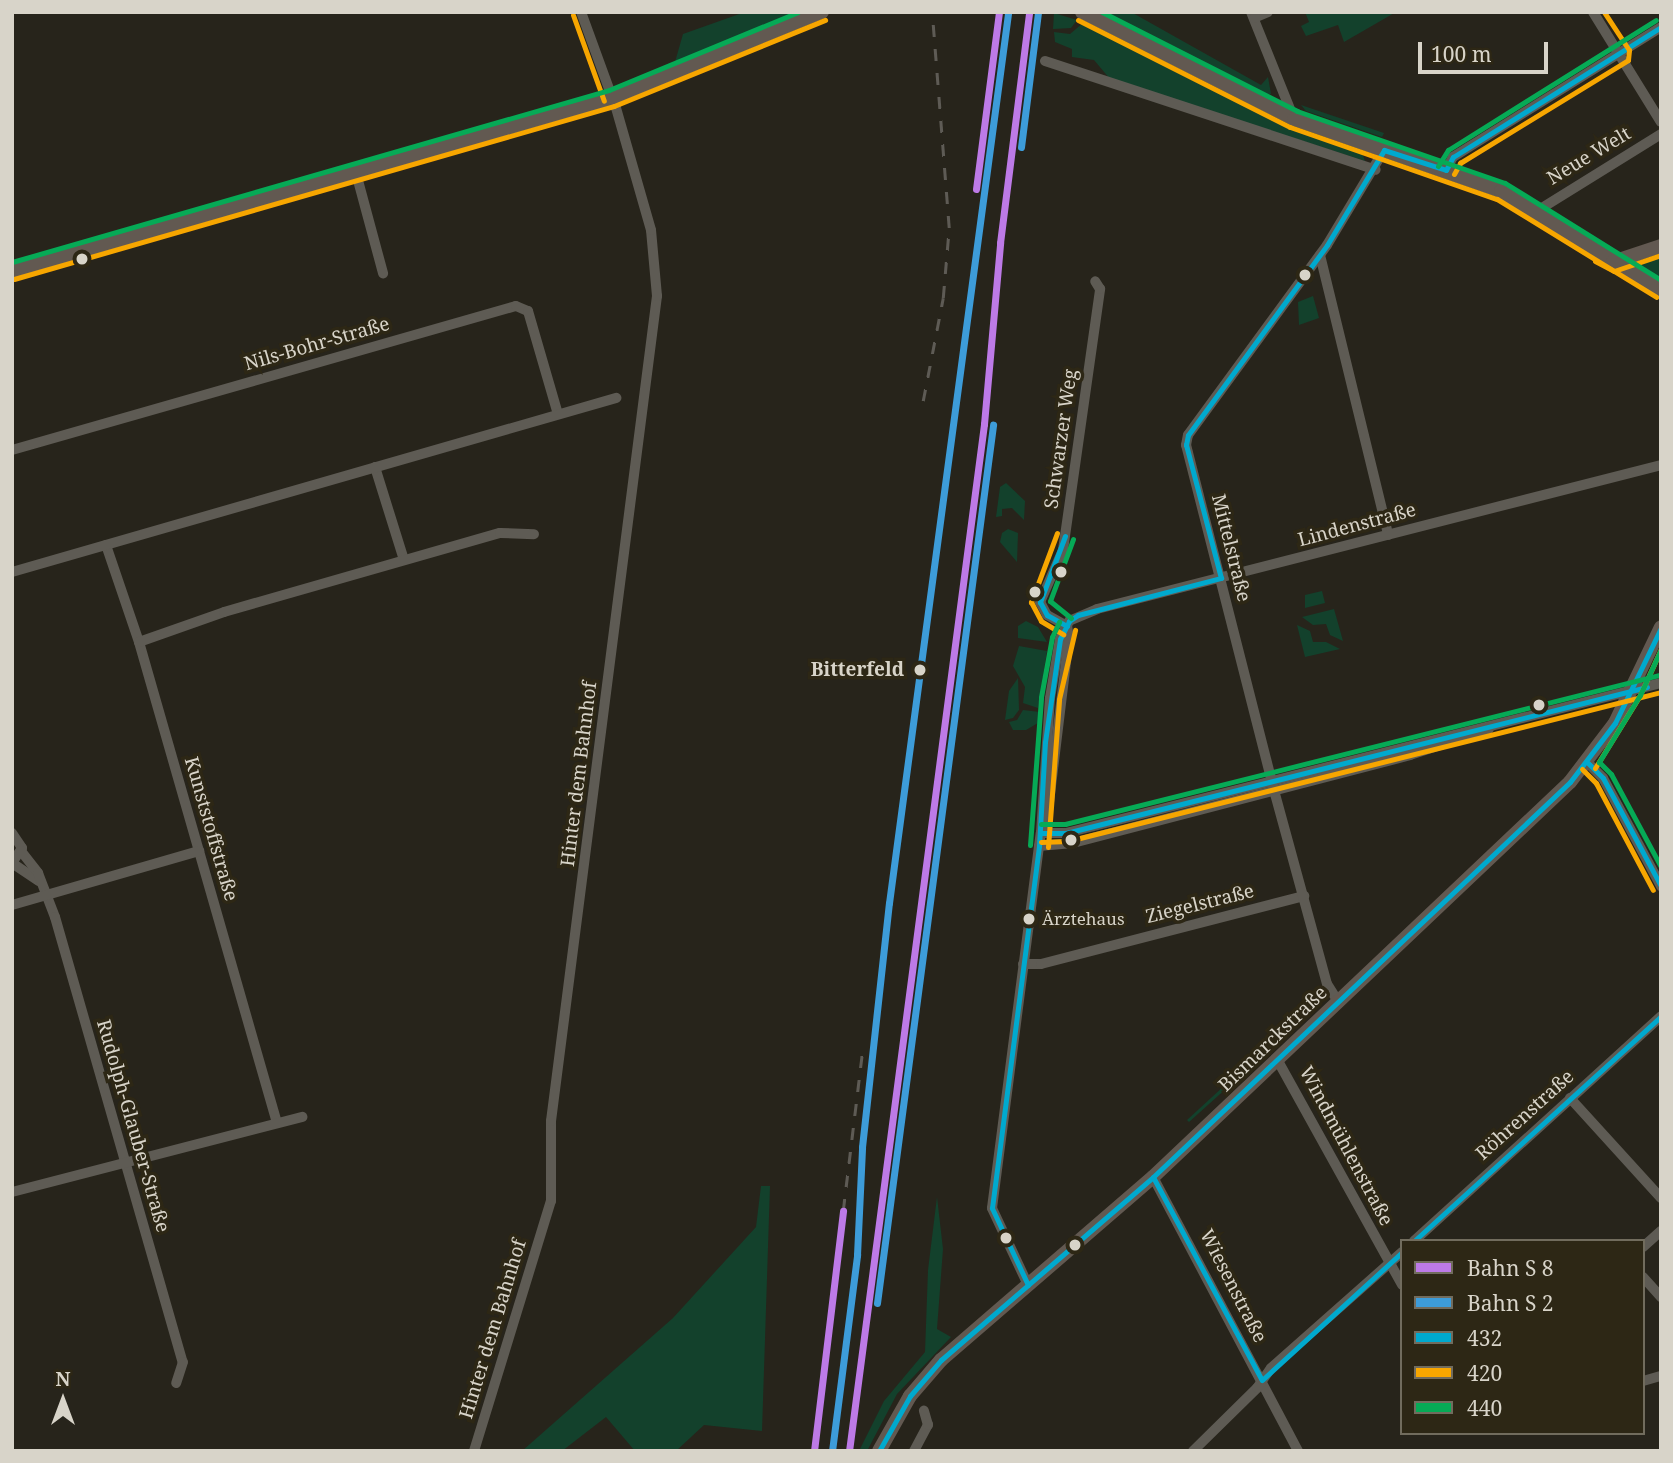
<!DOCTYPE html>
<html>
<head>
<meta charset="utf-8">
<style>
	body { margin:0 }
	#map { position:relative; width:1673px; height:1463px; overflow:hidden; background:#27241b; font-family:"Noto Serif",serif }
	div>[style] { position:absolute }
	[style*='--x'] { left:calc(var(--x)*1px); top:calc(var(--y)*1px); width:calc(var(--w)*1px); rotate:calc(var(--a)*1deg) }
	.green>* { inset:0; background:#13412c }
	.minor>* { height:10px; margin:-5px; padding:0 5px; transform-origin:5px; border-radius:5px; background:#5e5b54 }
	.major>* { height:14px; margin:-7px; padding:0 7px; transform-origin:7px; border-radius:7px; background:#625951 }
	.rail>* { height:2.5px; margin-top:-1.25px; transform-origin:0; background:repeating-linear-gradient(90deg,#5e5b55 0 12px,transparent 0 24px) }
	.bus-1>* { height:5px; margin:-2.5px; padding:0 2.5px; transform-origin:2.5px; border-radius:2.5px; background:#00a9ce }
	.bus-2>* { height:5px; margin:-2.5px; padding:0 2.5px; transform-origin:2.5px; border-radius:2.5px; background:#f7a600 }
	.bus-3>* { height:5px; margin:-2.5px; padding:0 2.5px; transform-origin:2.5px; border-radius:2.5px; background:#06aa56 }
	.rail-1>* { height:7px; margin:-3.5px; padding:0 3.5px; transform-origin:3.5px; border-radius:3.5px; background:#bd7ae7 }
	.rail-2>* { height:7px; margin:-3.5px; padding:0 3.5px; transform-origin:3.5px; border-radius:3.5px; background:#3d9cd9 }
	.dots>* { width:19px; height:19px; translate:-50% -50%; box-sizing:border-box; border:4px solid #2d2715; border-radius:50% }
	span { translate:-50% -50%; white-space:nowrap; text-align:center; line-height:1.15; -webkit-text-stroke:7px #2d2715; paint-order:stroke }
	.bus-label { font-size:17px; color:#d8d4c9 }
	.left { translate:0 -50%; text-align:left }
	.street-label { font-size:19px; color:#d8d4c9 }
	.stop-label { font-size:19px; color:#d8d4c9; font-weight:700 }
	.right { translate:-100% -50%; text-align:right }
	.frame { position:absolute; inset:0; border:14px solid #d8d4c9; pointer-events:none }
	.legend { position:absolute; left:1400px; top:1239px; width:245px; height:196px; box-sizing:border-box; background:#2d2715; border:2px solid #716c5d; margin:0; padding:9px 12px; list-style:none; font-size:21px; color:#d8d4c9 }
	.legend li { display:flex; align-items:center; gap:14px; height:35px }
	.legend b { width:35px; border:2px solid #716c5d }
	.north { position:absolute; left:28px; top:1365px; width:70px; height:70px; -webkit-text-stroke:5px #2d2715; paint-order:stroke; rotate:0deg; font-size:19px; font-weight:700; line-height:28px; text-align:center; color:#d8d4c9 }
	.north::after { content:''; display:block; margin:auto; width:24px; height:32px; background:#d8d4c9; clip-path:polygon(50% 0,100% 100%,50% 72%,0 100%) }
	.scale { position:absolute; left:1418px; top:42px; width:130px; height:32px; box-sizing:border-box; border:4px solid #d8d4c9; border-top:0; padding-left:9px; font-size:21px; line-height:24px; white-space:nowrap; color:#d8d4c9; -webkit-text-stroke:5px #2d2715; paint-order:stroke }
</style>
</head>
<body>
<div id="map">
	<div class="green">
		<i style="clip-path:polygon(745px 12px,800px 12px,716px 50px,675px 62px,683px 34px)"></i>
		<i style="clip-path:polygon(1105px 12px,1131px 12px,1261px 85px,1268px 77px,1271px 94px,1261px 96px)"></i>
		<i style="clip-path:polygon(1305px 12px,1396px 12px,1344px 42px,1338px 25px,1306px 36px,1301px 26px,1309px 22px)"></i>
		<i style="clip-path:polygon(1054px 13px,1077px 20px,1071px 28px,1053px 29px)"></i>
		<i style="clip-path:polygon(1083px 23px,1266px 116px,1361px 150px,1365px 161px,1110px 79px,1094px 60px,1072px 57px,1072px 49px,1055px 42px,1054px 32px,1070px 34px)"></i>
		<i style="clip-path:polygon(1301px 105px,1384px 133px,1382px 137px,1306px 111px)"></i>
		<i style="clip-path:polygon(1661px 252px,1661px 280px,1635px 266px,1635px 263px)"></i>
		<i style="clip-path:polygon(1313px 296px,1319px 318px,1299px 325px,1298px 302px)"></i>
		<i style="clip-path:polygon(1006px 483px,1025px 501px,1024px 520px,1012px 508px,1002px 509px,1002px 516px,996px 517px,1000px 487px)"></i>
		<i style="clip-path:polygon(1008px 529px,1018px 533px,1017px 562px,1000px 542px,1002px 533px)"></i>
		<i style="clip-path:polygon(1322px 591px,1325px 603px,1305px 608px,1305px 595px)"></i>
		<i style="clip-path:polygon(1334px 609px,1343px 641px,1330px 635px,1326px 624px,1313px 625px,1302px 617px)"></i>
		<i style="clip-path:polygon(1026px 621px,1038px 627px,1047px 642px,1018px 638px,1018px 626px)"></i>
		<i style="clip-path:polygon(1297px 625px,1310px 631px,1313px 642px,1326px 642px,1340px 649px,1305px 657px)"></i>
		<i style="clip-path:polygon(1019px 646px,1047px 651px,1038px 708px,1023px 703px,1025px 687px,1013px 666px)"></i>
		<i style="clip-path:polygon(1018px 678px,1019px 710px,1013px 718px,1005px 720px,1009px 691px)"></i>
		<i style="clip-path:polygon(1023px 710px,1040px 712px,1038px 723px,1026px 730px,1013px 730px,1009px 722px,1017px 720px)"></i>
		<i style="clip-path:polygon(1236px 1075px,1239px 1077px,1189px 1122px,1187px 1120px)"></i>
		<i style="clip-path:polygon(761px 1186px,770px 1186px,762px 1431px,704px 1425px,676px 1451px,635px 1451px,606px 1417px,562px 1451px,522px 1451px,673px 1318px,756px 1227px)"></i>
		<i style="clip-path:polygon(937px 1197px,943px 1249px,937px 1329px,951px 1337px,897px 1394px,867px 1451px,859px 1451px,884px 1401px,925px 1352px,928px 1270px)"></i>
	</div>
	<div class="minor">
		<i style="--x:1251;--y:12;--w:115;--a:68.1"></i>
		<i style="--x:1593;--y:12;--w:129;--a:58.3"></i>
		<i style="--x:1254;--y:18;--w:15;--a:-23"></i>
		<i style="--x:1045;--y:61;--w:348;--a:18.2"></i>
		<i style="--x:1446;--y:170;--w:15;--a:-62"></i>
		<i style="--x:1453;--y:157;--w:245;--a:-32"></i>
		<i style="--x:356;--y:173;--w:104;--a:74.9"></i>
		<i style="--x:1537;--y:211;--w:146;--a:-31.8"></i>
		<i style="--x:1320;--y:255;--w:288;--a:76.3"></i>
		<i style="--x:12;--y:450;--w:524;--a:-15.95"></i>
		<i style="--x:516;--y:306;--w:13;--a:23"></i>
		<i style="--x:528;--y:311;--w:107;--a:73.8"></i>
		<i style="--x:375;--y:467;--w:97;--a:72.7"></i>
		<i style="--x:106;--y:545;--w:102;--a:71.2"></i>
		<i style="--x:139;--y:642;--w:500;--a:73.99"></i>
		<i style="--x:12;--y:572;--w:629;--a:-16.07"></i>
		<i style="--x:1067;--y:626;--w:23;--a:-151"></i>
		<i style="--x:1047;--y:615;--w:15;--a:-118"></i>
		<i style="--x:1040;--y:602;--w:57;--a:-66.1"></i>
		<i style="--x:1063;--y:550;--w:264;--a:-81.9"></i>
		<i style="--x:1100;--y:289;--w:9;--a:-122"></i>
		<i style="--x:139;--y:642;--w:90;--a:-19.4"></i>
		<i style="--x:224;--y:612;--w:287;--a:-16"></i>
		<i style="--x:500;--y:533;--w:34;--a:2"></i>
		<i style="--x:1588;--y:763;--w:21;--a:45"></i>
		<i style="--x:1603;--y:778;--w:123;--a:61.8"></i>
		<i style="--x:12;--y:833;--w:18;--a:56"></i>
		<i style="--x:22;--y:848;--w:18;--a:124"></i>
		<i style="--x:12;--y:863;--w:32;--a:34"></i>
		<i style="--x:1041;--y:833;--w:25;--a:0"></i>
		<i style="--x:1066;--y:833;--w:614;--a:-14.15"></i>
		<i style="--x:1041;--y:833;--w:15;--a:-67"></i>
		<i style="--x:1047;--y:819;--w:182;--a:-83.1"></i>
		<i style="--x:1069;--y:638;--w:12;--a:-99"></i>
		<i style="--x:1039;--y:846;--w:34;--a:-5"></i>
		<i style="--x:1073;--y:843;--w:348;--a:-14.6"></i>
		<i style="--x:1410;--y:755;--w:83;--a:-18.2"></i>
		<i style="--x:21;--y:851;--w:28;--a:52"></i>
		<i style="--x:38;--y:873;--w:47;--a:68.9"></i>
		<i style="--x:55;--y:917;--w:463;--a:74"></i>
		<i style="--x:183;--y:1362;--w:22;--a:108"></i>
		<i style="--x:12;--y:905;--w:195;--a:-16.1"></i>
		<i style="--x:1023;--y:964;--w:18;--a:0"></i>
		<i style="--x:1041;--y:964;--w:272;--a:-14.5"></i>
		<i style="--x:1339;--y:1003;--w:22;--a:-122"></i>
		<i style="--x:1327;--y:984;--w:201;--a:-105.3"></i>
		<i style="--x:1274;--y:790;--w:356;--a:-104.3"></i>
		<i style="--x:1186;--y:445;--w:10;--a:-79"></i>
		<i style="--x:1188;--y:435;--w:235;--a:-53.8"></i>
		<i style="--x:1327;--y:245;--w:111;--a:-59"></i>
		<i style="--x:1278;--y:1061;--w:256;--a:61"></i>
		<i style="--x:1570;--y:1098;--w:135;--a:47.7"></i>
		<i style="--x:1153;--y:1177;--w:310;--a:62.1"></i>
		<i style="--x:12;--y:1192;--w:300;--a:-14.5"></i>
		<i style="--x:1414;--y:1241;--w:334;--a:-42.3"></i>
		<i style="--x:1643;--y:1247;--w:24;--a:-42"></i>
		<i style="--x:1643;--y:1277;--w:27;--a:48"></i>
		<i style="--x:1028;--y:1285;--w:85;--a:-115.1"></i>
		<i style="--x:992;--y:1208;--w:378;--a:-82.6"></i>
		<i style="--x:1041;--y:833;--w:135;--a:-86.2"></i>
		<i style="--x:1050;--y:698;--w:60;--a:-80.4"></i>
		<i style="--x:1060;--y:639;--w:20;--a:-63"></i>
		<i style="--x:1069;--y:621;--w:30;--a:-23"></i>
		<i style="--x:1097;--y:609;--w:582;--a:-14.32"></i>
		<i style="--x:1643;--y:1381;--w:19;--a:-16"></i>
		<i style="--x:474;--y:1451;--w:262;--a:-72.9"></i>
		<i style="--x:551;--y:1201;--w:80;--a:-90"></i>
		<i style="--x:551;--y:1121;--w:832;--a:-82.68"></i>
		<i style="--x:657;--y:296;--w:66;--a:-95.2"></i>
		<i style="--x:651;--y:230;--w:127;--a:-106"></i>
		<i style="--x:616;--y:108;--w:102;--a:-110"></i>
		<i style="--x:914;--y:1451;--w:30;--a:-62"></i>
		<i style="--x:928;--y:1425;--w:15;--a:-106"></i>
		<i style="--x:1193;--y:1451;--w:90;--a:-44.5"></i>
		<i style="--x:1257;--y:1388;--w:24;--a:-55"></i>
		<i style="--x:1271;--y:1368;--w:175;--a:-41.5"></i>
	</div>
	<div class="major">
		<i style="--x:1082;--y:12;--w:237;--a:26.8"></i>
		<i style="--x:1294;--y:119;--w:219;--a:19.2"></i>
		<i style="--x:1501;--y:191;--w:188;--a:31.7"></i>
		<i style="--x:1613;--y:262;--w:51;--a:-18.4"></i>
		<i style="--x:12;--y:271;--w:624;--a:-16.08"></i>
		<i style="--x:612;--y:98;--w:227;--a:-22.3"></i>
		<i style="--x:879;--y:1451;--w:63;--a:-60.6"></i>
		<i style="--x:910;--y:1396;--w:48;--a:-49.3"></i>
		<i style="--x:941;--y:1360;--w:280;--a:-40.8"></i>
		<i style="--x:1153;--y:1177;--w:574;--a:-43.45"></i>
		<i style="--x:1570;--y:782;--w:74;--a:-52.7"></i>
		<i style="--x:1615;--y:723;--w:106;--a:-64.4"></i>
	</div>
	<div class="rail">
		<i style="--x:923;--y:401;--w:105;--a:-79"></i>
		<i style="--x:943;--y:298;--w:70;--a:-85.1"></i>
		<i style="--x:949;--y:228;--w:217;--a:-94.5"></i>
		<i style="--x:843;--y:1211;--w:159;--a:-83.1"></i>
	</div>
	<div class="bus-1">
		<i style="--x:1384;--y:150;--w:65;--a:17.9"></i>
		<i style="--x:1446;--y:170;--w:15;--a:-62"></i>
		<i style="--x:1453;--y:157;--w:245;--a:-32"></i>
		<i style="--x:1065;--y:536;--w:71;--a:110.7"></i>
		<i style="--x:1040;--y:602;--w:15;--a:62"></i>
		<i style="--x:1047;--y:615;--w:23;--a:29"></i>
		<i style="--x:1221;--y:578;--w:138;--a:-104.7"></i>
		<i style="--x:1186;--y:445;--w:10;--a:-79"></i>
		<i style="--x:1188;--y:435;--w:235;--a:-53.8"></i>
		<i style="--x:1327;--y:245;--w:111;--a:-59"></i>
		<i style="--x:1588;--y:763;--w:21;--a:45"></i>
		<i style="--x:1603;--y:778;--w:123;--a:61.8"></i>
		<i style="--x:1041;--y:833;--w:25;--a:0"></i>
		<i style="--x:1066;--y:833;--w:599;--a:-14.11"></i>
		<i style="--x:1153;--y:1177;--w:230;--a:61.8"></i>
		<i style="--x:1262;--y:1380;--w:190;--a:-42.4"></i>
		<i style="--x:1414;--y:1241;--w:334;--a:-42.3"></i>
		<i style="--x:1028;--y:1285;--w:85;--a:-115.1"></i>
		<i style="--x:992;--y:1208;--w:365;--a:-82.6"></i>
		<i style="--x:1039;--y:846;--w:104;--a:-86.7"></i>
		<i style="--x:1045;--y:742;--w:104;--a:-81.7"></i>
		<i style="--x:1060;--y:639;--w:20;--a:-63"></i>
		<i style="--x:1069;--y:621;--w:11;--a:-34"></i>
		<i style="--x:1078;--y:615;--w:148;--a:-14.5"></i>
		<i style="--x:879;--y:1451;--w:63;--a:-60.6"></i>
		<i style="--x:910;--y:1396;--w:48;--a:-49.3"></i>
		<i style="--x:941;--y:1360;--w:280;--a:-40.8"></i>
		<i style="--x:1153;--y:1177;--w:574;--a:-43.45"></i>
		<i style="--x:1570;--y:782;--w:74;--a:-52.7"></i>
		<i style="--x:1615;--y:723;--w:106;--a:-64.2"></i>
	</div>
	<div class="bus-2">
		<i style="--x:573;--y:15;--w:91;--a:70.2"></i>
		<i style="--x:1078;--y:20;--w:237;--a:26.8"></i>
		<i style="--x:1290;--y:127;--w:219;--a:19.2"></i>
		<i style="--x:1497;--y:199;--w:187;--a:31.6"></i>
		<i style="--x:1454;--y:174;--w:13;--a:-61"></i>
		<i style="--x:1460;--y:163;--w:197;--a:-31.5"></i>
		<i style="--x:1628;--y:60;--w:10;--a:-84"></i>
		<i style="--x:1629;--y:50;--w:45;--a:-123.3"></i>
		<i style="--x:1595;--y:261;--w:21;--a:28"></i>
		<i style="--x:1614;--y:271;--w:50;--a:-18.8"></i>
		<i style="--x:14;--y:279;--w:624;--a:-16.08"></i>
		<i style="--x:614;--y:106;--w:228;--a:-22.2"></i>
		<i style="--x:1057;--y:533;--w:74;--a:110.6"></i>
		<i style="--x:1031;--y:602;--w:21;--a:62"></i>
		<i style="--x:1041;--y:621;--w:26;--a:31"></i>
		<i style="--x:1595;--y:768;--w:86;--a:-58.3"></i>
		<i style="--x:1640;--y:695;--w:51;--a:-65.5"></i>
		<i style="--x:1582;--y:769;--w:20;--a:45"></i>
		<i style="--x:1596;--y:783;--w:121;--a:62"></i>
		<i style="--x:1041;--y:842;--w:27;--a:-2"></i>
		<i style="--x:1068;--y:841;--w:611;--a:-14.1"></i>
		<i style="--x:1048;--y:847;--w:148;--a:-85.7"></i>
		<i style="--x:1059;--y:699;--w:71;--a:-76.9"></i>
	</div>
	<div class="bus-3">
		<i style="--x:1102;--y:12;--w:219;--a:26.9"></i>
		<i style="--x:1297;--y:111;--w:220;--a:19.1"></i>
		<i style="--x:1505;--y:183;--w:184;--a:31.9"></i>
		<i style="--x:1438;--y:166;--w:19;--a:-58"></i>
		<i style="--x:1448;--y:150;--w:245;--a:-32"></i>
		<i style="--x:12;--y:262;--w:621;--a:-16.07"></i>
		<i style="--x:609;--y:90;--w:204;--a:-22.4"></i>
		<i style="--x:1071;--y:618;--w:27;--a:-141"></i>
		<i style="--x:1050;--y:601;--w:66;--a:-69.6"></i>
		<i style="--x:1661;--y:649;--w:51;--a:114.5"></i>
		<i style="--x:1640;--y:695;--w:79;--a:121.5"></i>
		<i style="--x:1599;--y:762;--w:17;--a:45"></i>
		<i style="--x:1611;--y:774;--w:106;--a:61.7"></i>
		<i style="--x:1041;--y:824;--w:24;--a:0"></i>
		<i style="--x:1065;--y:824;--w:612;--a:-14.08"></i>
		<i style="--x:1030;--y:845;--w:148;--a:-85.7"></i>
		<i style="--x:1041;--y:697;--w:61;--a:-79.6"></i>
		<i style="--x:1052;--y:637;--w:17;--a:-65"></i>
	</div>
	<div class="rail-1">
		<i style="--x:976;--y:189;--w:178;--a:-82.6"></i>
		<i style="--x:814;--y:1451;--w:242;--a:-83.1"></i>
		<i style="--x:849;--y:1451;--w:1036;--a:-82.51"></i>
		<i style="--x:984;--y:424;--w:182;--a:-84.9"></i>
		<i style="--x:1000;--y:243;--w:233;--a:-82.8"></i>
	</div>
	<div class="rail-2">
		<i style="--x:1021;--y:147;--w:135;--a:-82.8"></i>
		<i style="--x:877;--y:1303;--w:886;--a:-82.47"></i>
		<i style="--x:832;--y:1451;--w:198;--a:-82.7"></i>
		<i style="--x:857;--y:1255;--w:108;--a:-87.3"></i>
		<i style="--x:862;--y:1147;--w:245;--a:-83.7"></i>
		<i style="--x:889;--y:903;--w:898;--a:-82.38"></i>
	</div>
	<div class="dots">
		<i style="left:82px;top:259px;background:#d8d4c9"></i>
		<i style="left:1305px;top:275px;background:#d8d4c9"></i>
		<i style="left:1061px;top:572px;background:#d8d4c9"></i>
		<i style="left:1035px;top:592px;background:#d8d4c9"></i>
		<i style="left:920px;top:670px;background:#d8d4c9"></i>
		<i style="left:1539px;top:705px;background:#d8d4c9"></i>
		<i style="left:1071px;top:840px;background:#d8d4c9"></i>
		<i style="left:1029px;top:919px;background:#d8d4c9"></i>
		<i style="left:1006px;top:1238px;background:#d8d4c9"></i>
		<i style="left:1075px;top:1245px;background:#d8d4c9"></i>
	</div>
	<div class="bus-label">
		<span class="left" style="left:1042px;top:919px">Ärztehaus</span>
	</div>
	<div class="street-label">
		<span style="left:1589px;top:156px;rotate:-31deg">Neue Welt</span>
		<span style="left:317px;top:344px;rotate:-16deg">Nils-Bohr-Straße</span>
		<span style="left:1061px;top:439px;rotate:-82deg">Schwarzer Weg</span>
		<span style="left:1357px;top:525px;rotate:-15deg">Lindenstraße</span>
		<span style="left:1231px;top:548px;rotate:76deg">Mittelstraße</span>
		<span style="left:579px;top:774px;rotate:-83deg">Hinter dem Bahnhof</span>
		<span style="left:211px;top:829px;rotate:74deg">Kunststoffstraße</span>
		<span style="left:1200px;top:904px;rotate:-14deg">Ziegelstraße</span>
		<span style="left:1273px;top:1039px;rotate:-44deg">Bismarckstraße</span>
		<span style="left:1525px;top:1115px;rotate:-42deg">Röhrenstraße</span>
		<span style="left:133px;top:1126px;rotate:74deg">Rudolph-Glauber-Straße</span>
		<span style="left:1346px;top:1146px;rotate:62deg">Windmühlenstraße</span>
		<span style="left:1233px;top:1286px;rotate:63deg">Wiesenstraße</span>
		<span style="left:493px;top:1329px;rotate:-73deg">Hinter dem Bahnhof</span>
	</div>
	<div class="stop-label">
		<span class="right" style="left:904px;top:670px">Bitterfeld</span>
	</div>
	<div class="frame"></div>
	<ul class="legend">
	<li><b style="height:9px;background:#bd7ae7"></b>Bahn S 8</li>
	<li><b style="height:9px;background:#3d9cd9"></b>Bahn S 2</li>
	<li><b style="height:9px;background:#00a9ce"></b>432</li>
	<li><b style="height:9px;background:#f7a600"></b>420</li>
	<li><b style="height:9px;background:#06aa56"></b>440</li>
	</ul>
	<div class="north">N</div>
	<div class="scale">100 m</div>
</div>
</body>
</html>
